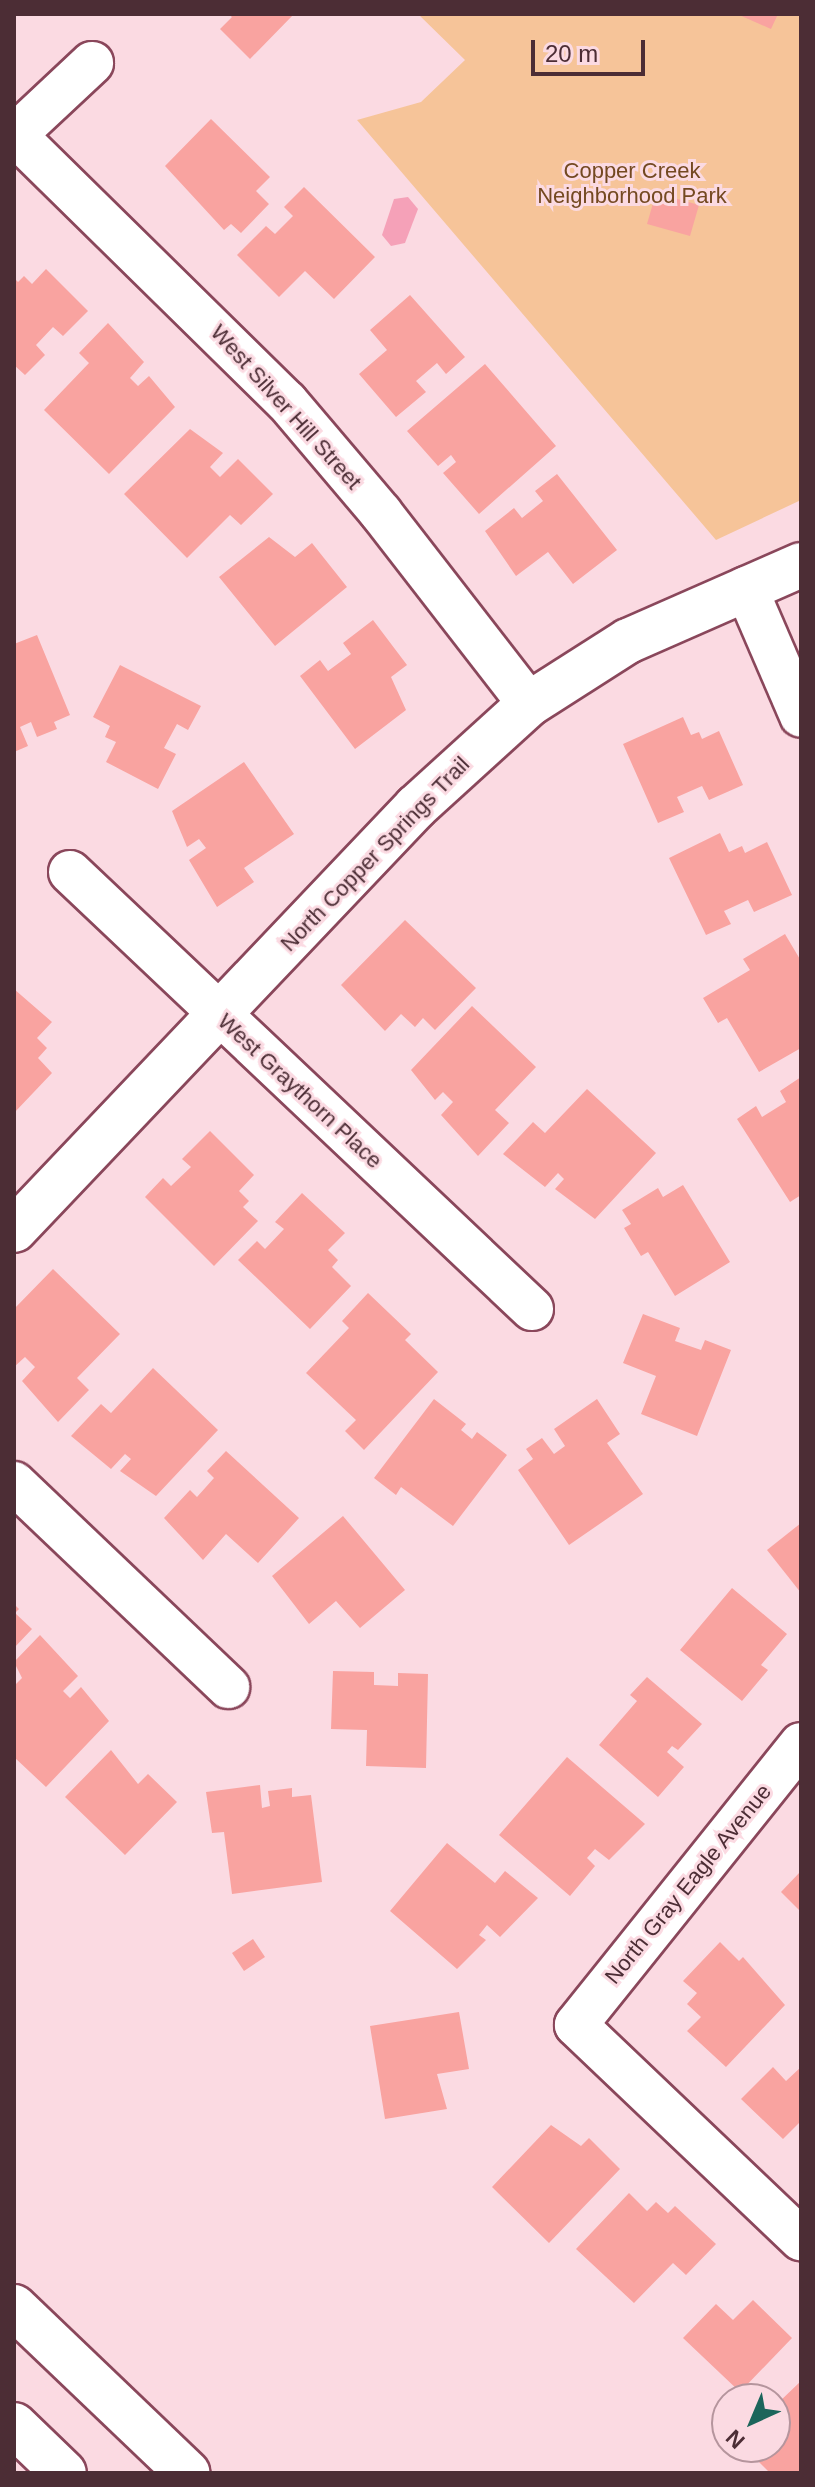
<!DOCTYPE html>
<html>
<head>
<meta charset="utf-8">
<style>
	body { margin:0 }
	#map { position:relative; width:815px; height:2487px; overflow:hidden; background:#fbdae2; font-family:Arial,sans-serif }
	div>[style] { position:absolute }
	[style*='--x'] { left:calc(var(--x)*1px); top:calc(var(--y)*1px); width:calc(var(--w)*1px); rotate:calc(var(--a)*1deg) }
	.green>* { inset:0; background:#f6c499 }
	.water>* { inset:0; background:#f5a1b8 }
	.building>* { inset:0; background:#f9a3a0 }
	.roads { filter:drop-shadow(2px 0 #8a475b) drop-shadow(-2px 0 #8a475b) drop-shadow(0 2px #8a475b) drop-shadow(0 -2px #8a475b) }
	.street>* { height:42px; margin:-21px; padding:0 21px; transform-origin:21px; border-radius:21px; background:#fff }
	.secondary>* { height:44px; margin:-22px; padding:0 22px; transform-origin:22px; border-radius:22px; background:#fff }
	.primary>* { height:44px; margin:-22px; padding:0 22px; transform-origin:22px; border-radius:22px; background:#fff }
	span { translate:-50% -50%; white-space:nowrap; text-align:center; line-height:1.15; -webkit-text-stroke:6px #fbdae2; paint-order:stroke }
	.park-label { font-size:22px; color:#744921 }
	.street-label { font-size:22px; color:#4c2d35 }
	.frame { position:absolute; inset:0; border:16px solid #4c2d35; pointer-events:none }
	.north { position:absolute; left:711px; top:2383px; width:80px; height:80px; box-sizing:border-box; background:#fbdae2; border:2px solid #b5959d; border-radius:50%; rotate:224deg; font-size:22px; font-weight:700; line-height:32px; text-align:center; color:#4c2d35 }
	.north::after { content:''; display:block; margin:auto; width:28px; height:36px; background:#1c655b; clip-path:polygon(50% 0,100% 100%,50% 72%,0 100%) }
	.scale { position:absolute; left:531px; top:40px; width:114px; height:36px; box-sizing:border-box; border:4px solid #4c2d35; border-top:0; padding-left:10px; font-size:24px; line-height:28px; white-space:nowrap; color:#4c2d35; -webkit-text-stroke:6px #fbdae2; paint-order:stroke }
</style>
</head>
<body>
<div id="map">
	<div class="green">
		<i style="clip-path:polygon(418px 14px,801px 14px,801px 500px,716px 540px,357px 120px,421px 102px,465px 60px)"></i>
	</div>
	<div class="water">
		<i style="clip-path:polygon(408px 197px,418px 209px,405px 243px,391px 246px,382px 235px,394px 199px)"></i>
	</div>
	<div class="building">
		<i style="clip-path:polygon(228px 14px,294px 14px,250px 59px,220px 29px,232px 17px)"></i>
		<i style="clip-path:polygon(737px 14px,778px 14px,771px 29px)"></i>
		<i style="clip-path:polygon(211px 119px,270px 177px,256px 191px,269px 204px,241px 233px,231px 224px,224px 230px,165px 166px)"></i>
		<i style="clip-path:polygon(304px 187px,375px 257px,334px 299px,305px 271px,279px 297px,237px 255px,266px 226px,275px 234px,293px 216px,284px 207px)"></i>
		<i style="clip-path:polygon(656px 193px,699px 205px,690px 236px,647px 224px)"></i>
		<i style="clip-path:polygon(46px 269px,88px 311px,63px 336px,53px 327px,36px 345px,45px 355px,25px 375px,14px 365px,14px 278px,18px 282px,24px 276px,32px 284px)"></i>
		<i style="clip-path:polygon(410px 295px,465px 357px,446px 374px,437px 363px,416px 381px,426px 392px,396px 417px,359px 374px,387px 350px,370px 330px)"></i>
		<i style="clip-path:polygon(108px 323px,144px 362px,130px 378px,138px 386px,149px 376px,175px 407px,109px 474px,44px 410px,89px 363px,79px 353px)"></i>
		<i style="clip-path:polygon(485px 364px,556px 446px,479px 514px,443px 473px,456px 462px,451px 455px,438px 466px,407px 431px)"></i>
		<i style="clip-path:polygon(190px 429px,223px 453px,210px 467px,220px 477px,238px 459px,273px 494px,241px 525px,230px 515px,187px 558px,124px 494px)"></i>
		<i style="clip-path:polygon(557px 474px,617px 550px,573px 584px,548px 552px,516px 576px,485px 531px,514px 508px,522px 518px,543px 501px,535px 491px)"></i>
		<i style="clip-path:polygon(269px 537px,295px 557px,312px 543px,347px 587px,275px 646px,219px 577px)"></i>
		<i style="clip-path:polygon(373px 620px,407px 665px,391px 677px,406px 710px,355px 749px,300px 676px,320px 660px,328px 671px,351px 654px,343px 643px)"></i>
		<i style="clip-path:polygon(37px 635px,70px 715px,54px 722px,57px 729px,37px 737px,31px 722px,20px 727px,28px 746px,14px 752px,14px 644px)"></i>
		<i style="clip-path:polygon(120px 665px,201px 706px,188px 730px,177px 724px,164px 748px,176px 754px,158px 789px,106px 762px,116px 742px,105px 737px,110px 726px,93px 717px)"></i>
		<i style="clip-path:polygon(683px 717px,691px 735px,699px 732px,702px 739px,719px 731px,743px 785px,709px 800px,702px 786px,677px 797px,684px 812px,658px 823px,623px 744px)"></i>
		<i style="clip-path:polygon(244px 762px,294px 834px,244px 868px,254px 882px,217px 907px,189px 860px,206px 848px,199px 839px,187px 847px,172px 811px)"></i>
		<i style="clip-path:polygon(720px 833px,729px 852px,742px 846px,745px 853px,767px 842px,792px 895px,754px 912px,748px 900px,724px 911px,731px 924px,706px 935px,669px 858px)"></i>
		<i style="clip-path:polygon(405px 920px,476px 988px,435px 1030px,423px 1018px,415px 1027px,401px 1014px,385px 1031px,341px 985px)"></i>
		<i style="clip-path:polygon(785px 934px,801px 961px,801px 1048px,759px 1072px,727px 1018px,718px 1023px,703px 998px,750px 970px,743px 959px)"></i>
		<i style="clip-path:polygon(14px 989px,52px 1022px,37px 1038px,47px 1048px,38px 1058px,52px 1073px,14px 1113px)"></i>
		<i style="clip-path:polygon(472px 1006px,536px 1067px,495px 1110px,509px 1123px,478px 1156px,441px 1115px,453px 1102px,443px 1092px,435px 1100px,411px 1070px)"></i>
		<i style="clip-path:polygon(801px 1077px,801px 1195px,790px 1202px,737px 1119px,756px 1106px,762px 1117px,786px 1102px,780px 1091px)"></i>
		<i style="clip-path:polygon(587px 1089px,656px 1153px,595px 1219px,555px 1189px,564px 1179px,558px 1173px,545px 1187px,503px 1154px,533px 1122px,545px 1133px)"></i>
		<i style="clip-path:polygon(210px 1131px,254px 1175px,239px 1191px,249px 1201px,243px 1207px,258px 1221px,214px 1266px,145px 1197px,163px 1178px,171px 1186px,191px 1167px,182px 1159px)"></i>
		<i style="clip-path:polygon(683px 1185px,730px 1262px,675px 1296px,648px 1252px,641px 1256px,624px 1228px,631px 1224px,622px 1210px,658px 1188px,663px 1197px)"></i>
		<i style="clip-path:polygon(302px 1193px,345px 1233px,328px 1250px,338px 1260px,332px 1267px,351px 1286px,310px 1329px,238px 1260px,257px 1241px,265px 1249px,284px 1229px,275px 1222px)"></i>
		<i style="clip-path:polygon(53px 1269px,120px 1334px,77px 1378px,89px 1390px,58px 1422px,22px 1381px,35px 1367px,25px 1357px,14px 1367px,14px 1309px)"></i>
		<i style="clip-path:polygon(368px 1293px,411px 1334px,405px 1340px,438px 1372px,364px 1450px,345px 1431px,356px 1420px,306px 1373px,349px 1328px,342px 1321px)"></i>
		<i style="clip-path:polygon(643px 1314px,680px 1328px,675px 1341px,701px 1350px,705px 1340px,731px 1350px,697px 1436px,641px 1414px,656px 1376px,623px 1363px)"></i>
		<i style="clip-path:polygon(153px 1368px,218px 1430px,156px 1496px,120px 1471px,131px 1459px,125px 1454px,111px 1469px,71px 1436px,101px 1404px,111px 1413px)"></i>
		<i style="clip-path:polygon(434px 1399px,466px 1424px,461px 1430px,472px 1439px,477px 1432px,507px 1455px,453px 1526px,401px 1487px,396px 1495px,374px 1478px)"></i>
		<i style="clip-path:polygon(597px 1399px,620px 1434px,607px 1443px,643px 1494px,569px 1545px,518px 1470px,533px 1459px,526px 1449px,542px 1438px,554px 1454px,565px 1446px,554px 1429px)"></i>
		<i style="clip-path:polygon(226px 1451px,299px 1518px,258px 1563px,226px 1534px,203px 1560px,164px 1518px,190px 1490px,197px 1497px,214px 1478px,207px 1471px)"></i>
		<i style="clip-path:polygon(343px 1516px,405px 1590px,360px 1628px,336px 1601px,309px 1624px,272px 1576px)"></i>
		<i style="clip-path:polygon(801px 1523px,801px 1593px,767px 1550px)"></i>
		<i style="clip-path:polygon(732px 1588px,787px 1634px,761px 1665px,768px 1670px,742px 1701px,680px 1650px)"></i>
		<i style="clip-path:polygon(14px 1604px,19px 1609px,15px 1613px,32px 1629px,14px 1648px)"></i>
		<i style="clip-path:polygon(40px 1635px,78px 1676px,63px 1691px,70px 1698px,81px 1687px,109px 1721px,46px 1787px,14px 1757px,14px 1686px,22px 1678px,14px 1662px)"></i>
		<i style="clip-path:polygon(333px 1671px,374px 1672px,374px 1685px,398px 1686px,398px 1673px,428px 1674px,426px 1768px,366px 1766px,367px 1730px,331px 1729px)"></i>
		<i style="clip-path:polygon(647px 1677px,702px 1724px,678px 1750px,672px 1746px,667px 1752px,684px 1767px,658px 1797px,599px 1745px,637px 1701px,630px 1695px)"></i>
		<i style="clip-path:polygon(111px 1750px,138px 1784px,148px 1774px,177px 1802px,125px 1855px,65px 1797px)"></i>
		<i style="clip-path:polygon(567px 1757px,645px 1824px,609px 1860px,595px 1849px,587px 1858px,595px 1866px,570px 1896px,499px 1835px)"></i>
		<i style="clip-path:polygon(260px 1785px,262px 1808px,270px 1806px,268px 1791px,292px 1788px,292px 1797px,311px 1795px,322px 1882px,232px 1894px,224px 1832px,212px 1833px,206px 1792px)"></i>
		<i style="clip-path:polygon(447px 1843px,495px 1883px,505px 1871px,538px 1898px,500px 1937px,487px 1925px,479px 1935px,486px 1940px,457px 1969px,390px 1911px)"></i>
		<i style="clip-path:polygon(801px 1871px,801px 1912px,781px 1892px)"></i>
		<i style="clip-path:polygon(253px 1939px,265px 1957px,244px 1971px,232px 1953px)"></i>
		<i style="clip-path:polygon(720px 1942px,739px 1961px,743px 1957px,785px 2005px,726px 2067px,687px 2031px,701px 2017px,687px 2004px,697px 1993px,683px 1981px)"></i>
		<i style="clip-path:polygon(459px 2012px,469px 2069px,437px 2074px,447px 2109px,385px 2119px,370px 2026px)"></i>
		<i style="clip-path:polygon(773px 2067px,786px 2081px,801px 2067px,801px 2121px,783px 2139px,741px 2099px)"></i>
		<i style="clip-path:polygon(551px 2125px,581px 2146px,589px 2138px,620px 2169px,549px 2243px,492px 2187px)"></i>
		<i style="clip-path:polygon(629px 2193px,647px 2211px,656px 2202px,668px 2213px,675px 2206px,716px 2244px,686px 2275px,673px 2263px,634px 2303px,576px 2249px)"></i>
		<i style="clip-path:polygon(753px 2300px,792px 2338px,740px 2392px,683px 2338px,716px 2304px,733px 2320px)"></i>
		<i style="clip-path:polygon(801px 2381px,801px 2473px,770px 2473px,751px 2454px,757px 2447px,775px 2447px,775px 2429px,789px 2414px,778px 2403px)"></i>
	</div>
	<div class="roads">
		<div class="street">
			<i style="--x:15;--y:135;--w:381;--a:44.5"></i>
			<i style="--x:287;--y:402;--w:145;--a:49.7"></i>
			<i style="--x:381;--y:513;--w:242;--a:52.2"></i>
			<i style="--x:14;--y:136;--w:107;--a:-43.1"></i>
			<i style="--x:746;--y:588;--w:139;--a:66.7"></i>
			<i style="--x:70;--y:872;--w:636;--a:43.41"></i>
			<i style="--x:14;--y:1483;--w:296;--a:43.6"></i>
			<i style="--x:801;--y:1744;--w:360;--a:128.7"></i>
			<i style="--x:576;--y:2025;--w:311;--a:43.6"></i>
		</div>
		<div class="secondary">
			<i style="--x:14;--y:1230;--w:584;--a:-46.46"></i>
			<i style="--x:416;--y:807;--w:153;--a:-42.3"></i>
			<i style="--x:529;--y:704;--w:117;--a:-32.5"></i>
			<i style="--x:628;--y:641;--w:189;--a:-23.7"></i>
		</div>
		<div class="primary">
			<i style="--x:14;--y:2307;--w:240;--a:43.7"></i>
			<i style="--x:14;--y:2425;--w:69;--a:43.8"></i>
		</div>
	</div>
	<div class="park-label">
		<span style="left:632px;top:183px">Copper Creek<br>Neighborhood Park</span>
	</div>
	<div class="street-label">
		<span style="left:286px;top:407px;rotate:48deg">West Silver Hill Street</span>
		<span style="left:375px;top:854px;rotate:-46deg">North Copper Springs Trail</span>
		<span style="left:300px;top:1091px;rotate:43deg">West Graythorn Place</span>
		<span style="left:688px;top:1884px;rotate:-51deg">North Gray Eagle Avenue</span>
	</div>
	<div class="frame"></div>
	<div class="north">N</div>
	<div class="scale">20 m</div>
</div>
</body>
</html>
